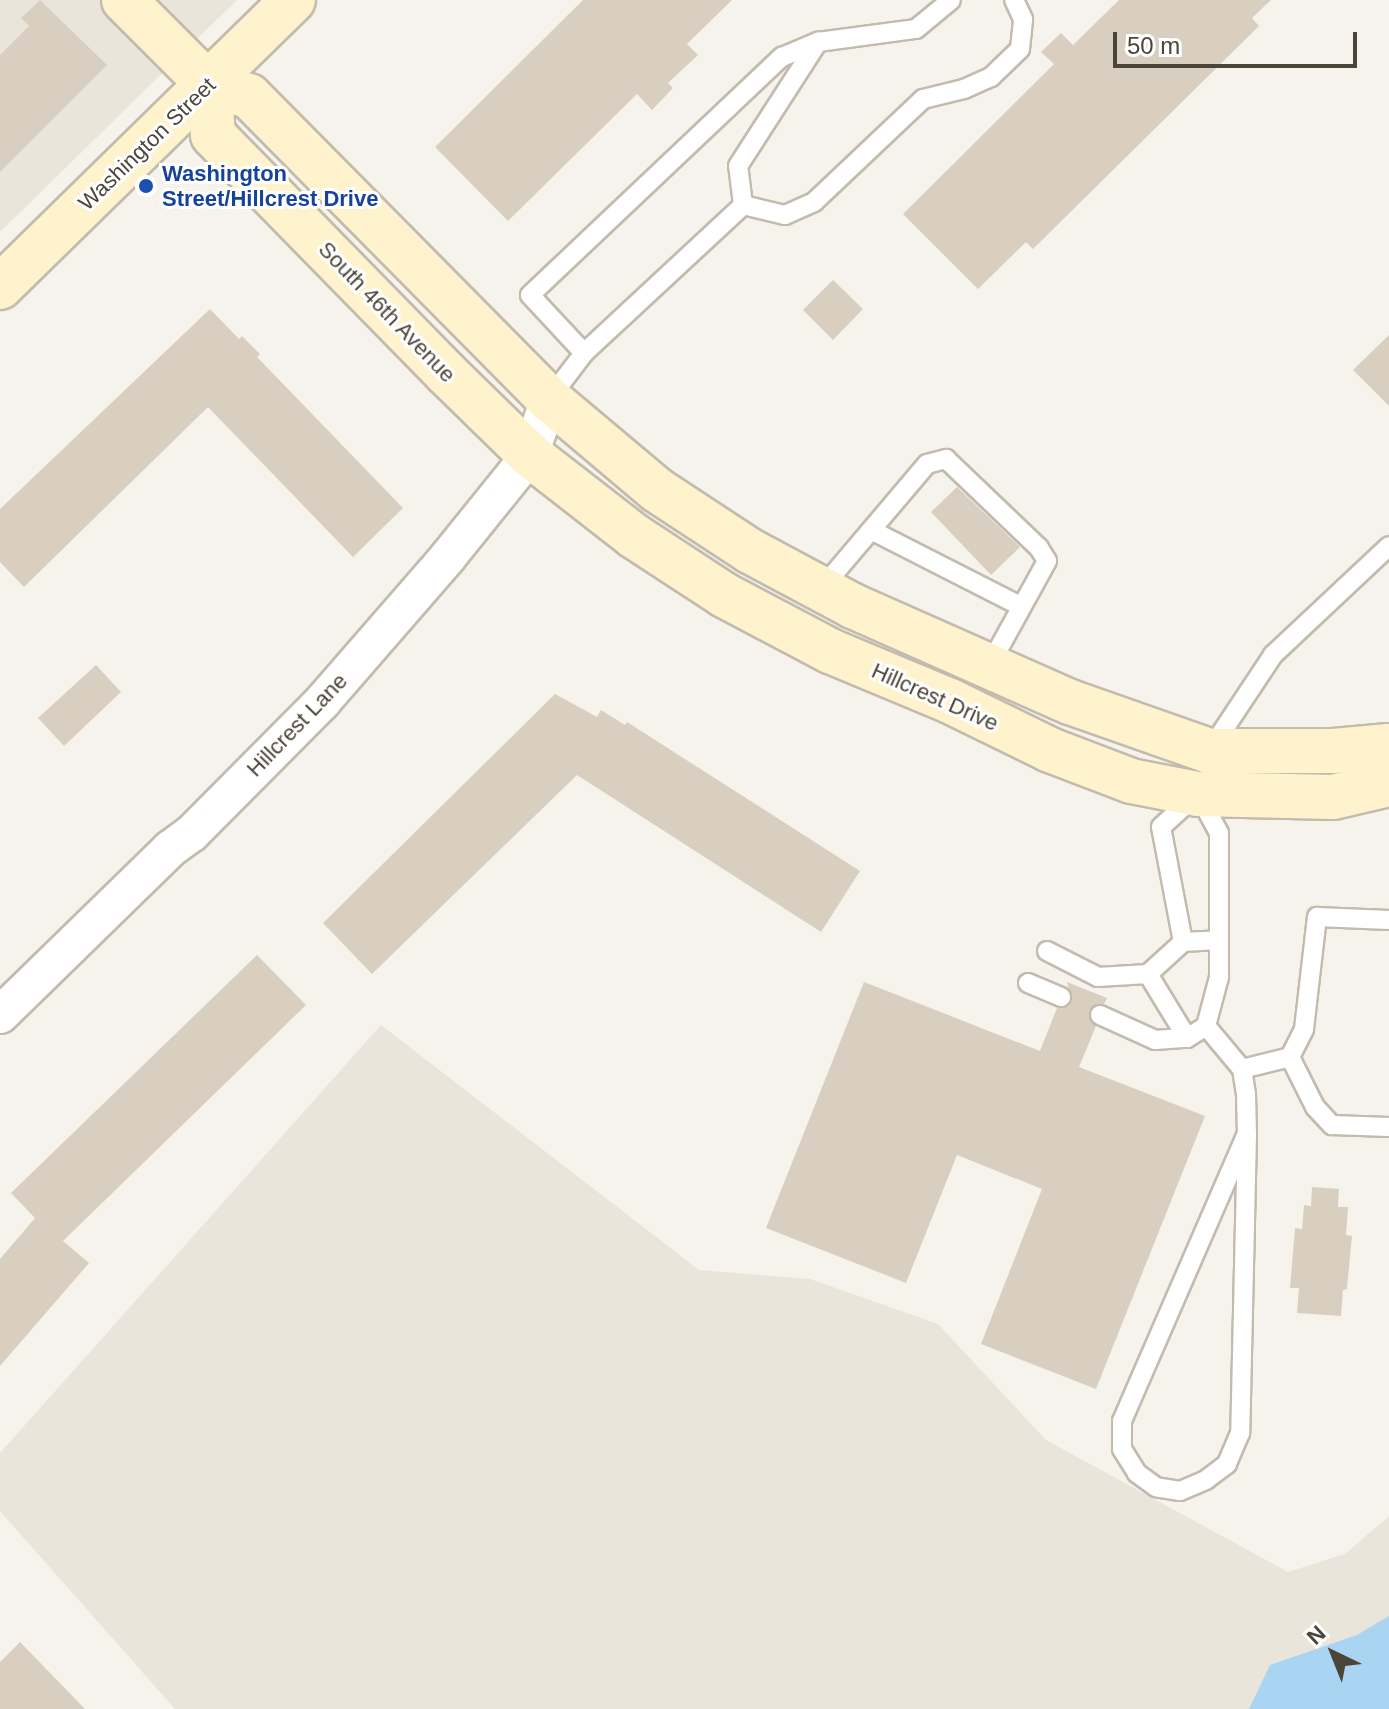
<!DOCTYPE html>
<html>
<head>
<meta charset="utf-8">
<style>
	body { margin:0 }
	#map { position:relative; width:1389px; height:1709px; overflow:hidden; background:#f6f3ec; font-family:Helvetica,sans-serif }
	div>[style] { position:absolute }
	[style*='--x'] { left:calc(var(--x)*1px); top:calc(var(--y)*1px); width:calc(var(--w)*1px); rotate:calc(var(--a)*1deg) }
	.residential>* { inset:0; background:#eae5da }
	.water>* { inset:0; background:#a9d4f2 }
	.building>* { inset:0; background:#d8cfc1 }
	.roads { filter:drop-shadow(2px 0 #c2bbae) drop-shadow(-2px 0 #c2bbae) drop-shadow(0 2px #c2bbae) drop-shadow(0 -2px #c2bbae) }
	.lane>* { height:18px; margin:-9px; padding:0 9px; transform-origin:9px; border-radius:9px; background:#fff }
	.street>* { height:36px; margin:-18px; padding:0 18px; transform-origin:18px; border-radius:18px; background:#fff }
	.secondary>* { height:44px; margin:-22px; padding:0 22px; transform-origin:22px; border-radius:22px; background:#fff3cd }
	.dots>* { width:22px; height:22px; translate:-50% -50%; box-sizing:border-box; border:4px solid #fff; border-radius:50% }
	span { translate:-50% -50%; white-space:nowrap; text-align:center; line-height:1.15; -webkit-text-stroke:6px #fff; paint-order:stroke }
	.street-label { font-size:22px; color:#4b4439 }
	.transit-label { font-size:22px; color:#164399; font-weight:700 }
	.left { translate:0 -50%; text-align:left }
	.north { position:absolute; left:1293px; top:1613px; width:80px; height:80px; -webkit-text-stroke:6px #fff; paint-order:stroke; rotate:317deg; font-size:22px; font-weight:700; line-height:32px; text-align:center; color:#4b4439 }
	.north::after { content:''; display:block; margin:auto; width:28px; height:36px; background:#4b4439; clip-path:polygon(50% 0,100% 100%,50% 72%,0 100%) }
	.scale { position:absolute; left:1113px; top:32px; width:244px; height:36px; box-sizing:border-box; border:4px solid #4b4439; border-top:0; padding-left:10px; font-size:24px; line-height:28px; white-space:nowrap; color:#4b4439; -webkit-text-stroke:6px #fff; paint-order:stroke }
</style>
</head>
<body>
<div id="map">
	<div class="residential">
		<i style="clip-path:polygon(0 0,237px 0,0 232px)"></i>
		<i style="clip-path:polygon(381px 1025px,699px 1270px,810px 1279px,938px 1324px,1046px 1440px,1288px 1572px,1345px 1554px,1389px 1516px,1389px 1709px,175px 1709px,0 1511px,0 1453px)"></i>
	</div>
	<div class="water">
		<i style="clip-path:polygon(1389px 1616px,1389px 1709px,1249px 1709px,1270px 1665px,1357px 1635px)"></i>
	</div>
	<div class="building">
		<i style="clip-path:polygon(40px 0,107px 65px,0 172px,0 55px,29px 26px,21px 18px)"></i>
		<i style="clip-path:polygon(583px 0,732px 0,687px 44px,698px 55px,668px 83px,673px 88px,652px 110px,637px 94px,508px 221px,435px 147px)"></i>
		<i style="clip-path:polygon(1119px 0,1271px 0,1252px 18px,1259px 26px,1033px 249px,1026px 242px,978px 289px,903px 214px,1054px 64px,1041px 52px,1061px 33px,1073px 45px)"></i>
		<i style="clip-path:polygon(833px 280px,863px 309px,833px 340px,803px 310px)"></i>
		<i style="clip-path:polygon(210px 309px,239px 339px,242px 336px,260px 354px,257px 357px,403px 508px,353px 557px,208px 407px,24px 587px,0 562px,0 509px)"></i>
		<i style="clip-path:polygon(1389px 335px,1389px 406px,1353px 370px)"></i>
		<i style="clip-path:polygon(957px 487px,1020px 547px,991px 575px,931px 512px)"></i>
		<i style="clip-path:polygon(96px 665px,121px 692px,64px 746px,38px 718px)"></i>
		<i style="clip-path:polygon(555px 694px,597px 717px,601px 710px,625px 725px,627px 722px,860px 871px,821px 932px,577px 775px,372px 974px,323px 923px)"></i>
		<i style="clip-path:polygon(257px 955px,306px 1005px,63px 1241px,89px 1263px,0 1366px,0 1259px,35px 1218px,11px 1193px)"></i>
		<i style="clip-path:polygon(864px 982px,1040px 1051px,1057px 1008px,1068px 1007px,1072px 1001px,1067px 982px,1107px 998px,1104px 1004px,1094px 1005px,1089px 1011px,1090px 1021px,1096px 1026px,1079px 1067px,1205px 1116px,1096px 1389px,981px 1344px,1042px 1189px,957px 1155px,906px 1283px,766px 1228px)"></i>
		<i style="clip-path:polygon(1312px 1187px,1339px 1189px,1338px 1207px,1348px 1207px,1346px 1235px,1352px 1236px,1347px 1289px,1343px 1290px,1341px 1316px,1297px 1313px,1299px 1288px,1290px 1288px,1295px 1228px,1302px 1229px,1304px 1205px,1311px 1206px)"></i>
		<i style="clip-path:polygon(20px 1642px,85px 1709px,0 1709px,0 1662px)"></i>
	</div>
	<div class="roads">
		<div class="lane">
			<i style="--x:743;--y:205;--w:43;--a:13.4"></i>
			<i style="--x:785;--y:215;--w:32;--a:-24"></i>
			<i style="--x:814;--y:202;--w:150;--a:-43.4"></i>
			<i style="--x:923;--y:99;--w:42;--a:-13.7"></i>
			<i style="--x:964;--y:89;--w:30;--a:-24"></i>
			<i style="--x:991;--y:77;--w:40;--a:-44"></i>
			<i style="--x:1020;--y:49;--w:30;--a:-84"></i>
			<i style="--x:1023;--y:19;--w:21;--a:-115"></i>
			<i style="--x:743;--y:205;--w:39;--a:-97"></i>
			<i style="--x:738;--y:166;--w:148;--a:-57.2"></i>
			<i style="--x:584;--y:353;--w:79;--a:-133"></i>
			<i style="--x:530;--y:295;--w:347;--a:-43.4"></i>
			<i style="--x:782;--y:57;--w:39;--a:-23"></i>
			<i style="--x:818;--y:42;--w:99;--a:-7.6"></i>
			<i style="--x:916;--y:29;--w:45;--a:-39.6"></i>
			<i style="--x:549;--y:399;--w:58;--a:-52.7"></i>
			<i style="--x:584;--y:353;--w:217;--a:-42.9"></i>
			<i style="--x:871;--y:530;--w:167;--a:27"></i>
			<i style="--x:821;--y:589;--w:164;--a:-49.7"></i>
			<i style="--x:927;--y:464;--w:20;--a:-15"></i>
			<i style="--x:946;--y:459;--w:129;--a:43.7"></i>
			<i style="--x:1039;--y:548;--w:15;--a:58"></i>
			<i style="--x:1047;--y:561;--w:120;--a:118.9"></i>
			<i style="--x:1210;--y:750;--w:114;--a:-56.4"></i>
			<i style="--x:1273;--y:655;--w:159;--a:-43.2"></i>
			<i style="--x:1183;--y:942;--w:117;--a:-100.8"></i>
			<i style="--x:1161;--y:827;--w:46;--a:-42.4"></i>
			<i style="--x:1047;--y:951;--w:57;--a:27"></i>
			<i style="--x:1098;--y:977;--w:50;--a:-3.4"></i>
			<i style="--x:1148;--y:974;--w:47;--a:-42.4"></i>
			<i style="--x:1183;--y:942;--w:36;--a:-3"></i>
			<i style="--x:1148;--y:974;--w:75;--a:58.6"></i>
			<i style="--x:1028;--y:983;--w:36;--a:23"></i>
			<i style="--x:1100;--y:1015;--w:60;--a:24.4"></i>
			<i style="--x:1155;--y:1040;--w:32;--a:-4"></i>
			<i style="--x:1187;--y:1038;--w:22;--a:-32"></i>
			<i style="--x:1206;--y:1026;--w:51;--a:-75.1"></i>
			<i style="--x:1219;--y:977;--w:144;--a:-90"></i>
			<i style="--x:1219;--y:833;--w:42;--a:-118.4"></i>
			<i style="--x:1206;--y:1026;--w:56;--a:50.1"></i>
			<i style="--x:1242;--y:1069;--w:25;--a:81"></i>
			<i style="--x:1246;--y:1094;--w:40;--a:88.6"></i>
			<i style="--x:1247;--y:1134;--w:299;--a:91.3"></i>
			<i style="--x:1240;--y:1433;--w:34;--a:113"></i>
			<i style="--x:1227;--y:1464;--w:26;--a:143"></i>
			<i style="--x:1206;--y:1480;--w:28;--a:157"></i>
			<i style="--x:1180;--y:1491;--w:24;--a:-171"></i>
			<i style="--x:1156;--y:1487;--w:24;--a:-144"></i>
			<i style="--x:1137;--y:1473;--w:28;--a:-122"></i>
			<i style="--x:1122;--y:1449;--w:28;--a:-90"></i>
			<i style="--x:1122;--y:1421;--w:313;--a:-66.5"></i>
			<i style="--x:1290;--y:1057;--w:31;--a:-63"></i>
			<i style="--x:1304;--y:1029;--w:113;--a:-83.4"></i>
			<i style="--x:1317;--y:917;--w:72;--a:2.4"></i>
			<i style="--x:1290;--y:1057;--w:56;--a:63.4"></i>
			<i style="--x:1315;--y:1107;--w:25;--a:47"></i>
			<i style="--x:1332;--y:1125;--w:57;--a:2"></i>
			<i style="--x:1242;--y:1069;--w:49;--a:-14"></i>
		</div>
		<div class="street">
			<i style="--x:0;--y:1015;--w:238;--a:-44.3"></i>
			<i style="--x:170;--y:849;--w:27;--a:-36"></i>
			<i style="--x:192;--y:833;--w:185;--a:-45.2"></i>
			<i style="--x:322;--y:702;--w:191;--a:-49"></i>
			<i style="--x:447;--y:558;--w:132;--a:-51.1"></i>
			<i style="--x:530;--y:455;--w:59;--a:-71.3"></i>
		</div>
		<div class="secondary">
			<i style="--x:124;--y:0;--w:120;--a:45"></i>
			<i style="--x:209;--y:85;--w:41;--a:15.4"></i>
			<i style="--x:249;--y:96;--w:426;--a:45.3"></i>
			<i style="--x:549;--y:399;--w:141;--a:40.1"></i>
			<i style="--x:657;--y:490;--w:111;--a:33.3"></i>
			<i style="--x:750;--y:551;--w:117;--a:28.1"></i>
			<i style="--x:853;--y:606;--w:237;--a:23.9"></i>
			<i style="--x:1070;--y:702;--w:147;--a:19.4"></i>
			<i style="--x:1209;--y:751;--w:124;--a:0"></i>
			<i style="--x:1333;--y:751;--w:56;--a:-5.1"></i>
			<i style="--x:209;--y:85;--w:50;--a:85.4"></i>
			<i style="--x:213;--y:135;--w:333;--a:45.6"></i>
			<i style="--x:446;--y:373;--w:117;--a:44.3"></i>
			<i style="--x:530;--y:455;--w:132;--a:37.9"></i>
			<i style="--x:634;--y:536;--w:108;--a:33.2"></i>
			<i style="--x:724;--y:595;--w:120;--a:27.8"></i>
			<i style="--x:830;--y:651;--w:130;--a:22.6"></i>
			<i style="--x:950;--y:701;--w:111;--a:26.1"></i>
			<i style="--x:1050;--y:750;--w:87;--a:20.9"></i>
			<i style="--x:1131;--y:781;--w:68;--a:11"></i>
			<i style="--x:1198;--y:794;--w:135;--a:1.3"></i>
			<i style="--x:1333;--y:797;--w:57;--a:-13.1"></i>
			<i style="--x:0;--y:287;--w:410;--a:-44.4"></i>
		</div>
	</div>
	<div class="dots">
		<i style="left:146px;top:186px;background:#1a4fb4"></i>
	</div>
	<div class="street-label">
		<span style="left:147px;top:144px;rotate:-44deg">Washington Street</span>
		<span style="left:387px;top:312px;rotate:46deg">South 46th Avenue</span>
		<span style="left:935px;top:697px;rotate:24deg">Hillcrest Drive</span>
		<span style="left:297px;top:725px;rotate:-46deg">Hillcrest Lane</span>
	</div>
	<div class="transit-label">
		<span class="left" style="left:162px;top:186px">Washington<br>Street/Hillcrest Drive</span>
	</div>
	<div class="north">N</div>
	<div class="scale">50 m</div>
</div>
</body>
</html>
